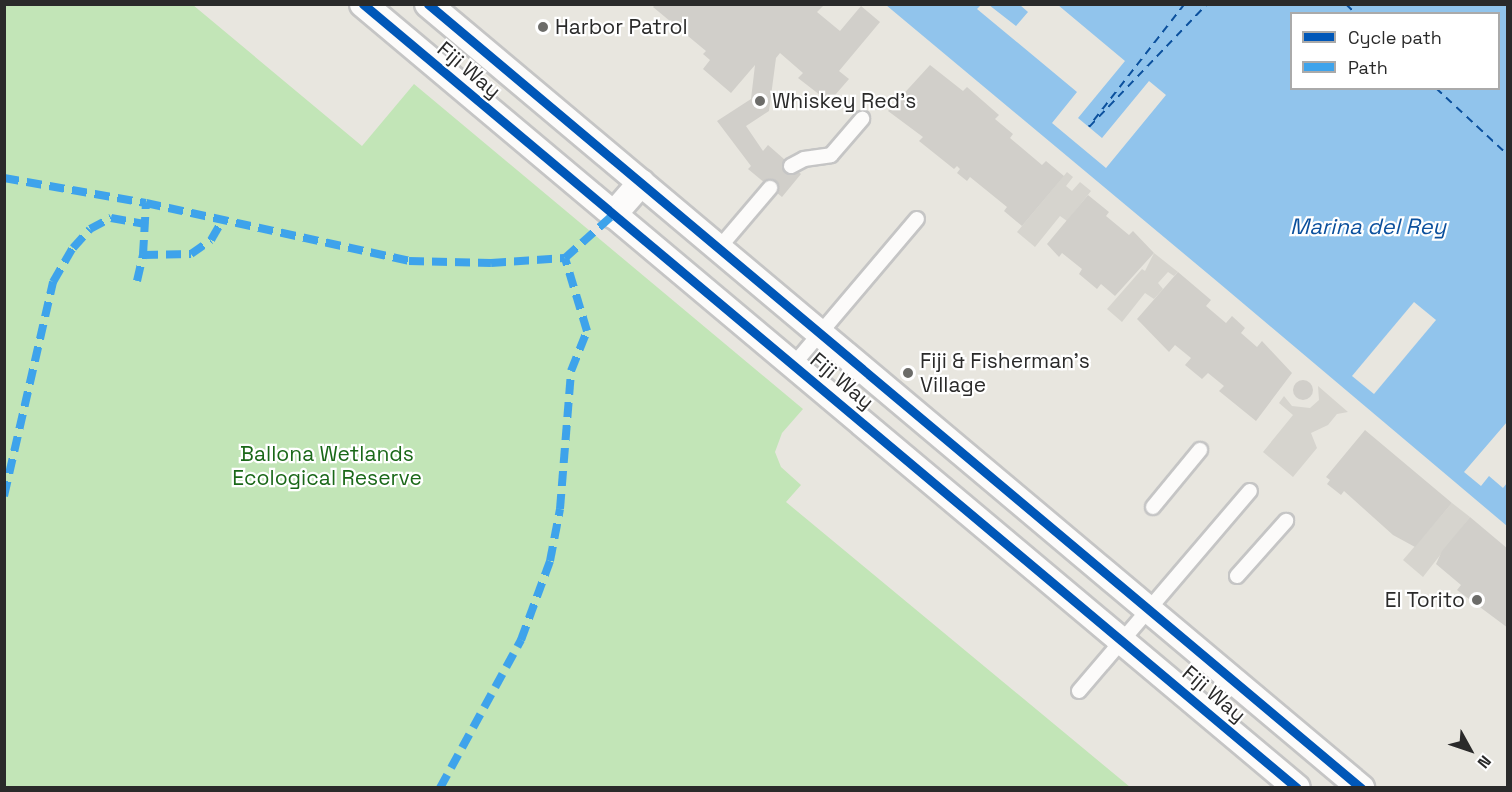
<!DOCTYPE html>
<html>
<head>
<meta charset="utf-8">
<style>
	body { margin:0 }
	#map { position:relative; width:1512px; height:792px; overflow:hidden; background:#e8e6df; font-family:"Space Grotesk",sans-serif }
	div>[style] { position:absolute }
	[style*='--x'] { left:calc(var(--x)*1px); top:calc(var(--y)*1px); width:calc(var(--w)*1px); rotate:calc(var(--a)*1deg) }
	.green>* { inset:0; background:#c2e5b7 }
	.plaza>* { inset:0; background:#d6d4ce }
	.water>* { inset:0; background:#91c4ec }
	.pier>* { inset:0; background:#e8e6df }
	.ferry>* { height:1.5px; margin-top:-0.75px; transform-origin:0; background:repeating-linear-gradient(90deg,#0b509d 0 8px,transparent 0 14px) }
	.building>* { inset:0; background:#d1cfca }
	.round { border-radius:50% }
	.roads { filter:drop-shadow(2px 0 #c5c5c5) drop-shadow(-2px 0 #c5c5c5) drop-shadow(0 2px #c5c5c5) drop-shadow(0 -2px #c5c5c5) }
	.lane>* { height:14px; margin:-7px; padding:0 7px; transform-origin:7px; border-radius:7px; background:#fcfbfa }
	.street>* { height:26px; margin:-13px; padding:0 13px; transform-origin:13px; border-radius:13px; background:#fcfbfa }
	.quiet>* { height:8px; margin-top:-4px; transform-origin:0; background:repeating-linear-gradient(90deg,#3ea3eb 0 15px,transparent 0 23px) }
	.cycleway>* { height:9px; margin:-4.5px; padding:0 4.5px; transform-origin:4.5px; border-radius:4.5px; background:#0057b8 }
	.dots>* { width:16px; height:16px; translate:-50% -50%; box-sizing:border-box; border:3px solid #fff; border-radius:50% }
	span { translate:-50% -50%; white-space:nowrap; text-align:center; line-height:1.15; -webkit-text-stroke:4.5px #fff; paint-order:stroke }
	.poi-label { font-size:21px; color:#2a2a2a }
	.left { translate:0 -50%; text-align:left }
	.right { translate:-100% -50%; text-align:right }
	.street-label { font-size:21px; color:#2a2a2a }
	.park-label { font-size:21px; color:#1a6818 }
	.water-label { font-size:22px; color:#0b509d; font-style:italic }
	.frame { position:absolute; inset:0; border:6px solid #2a2a2a; pointer-events:none }
	.legend { position:absolute; left:1290px; top:12px; width:210px; height:78px; box-sizing:border-box; background:#fff; border:2px solid #aaa; margin:0; padding:8px 10px; list-style:none; font-size:18px; color:#2a2a2a }
	.legend li { display:flex; align-items:center; gap:12px; height:30px }
	.legend b { width:30px; border:2px solid #aaa }
	.north { position:absolute; left:1440px; top:720px; width:60px; height:60px; -webkit-text-stroke:4px #fff; paint-order:stroke; rotate:130deg; font-size:16px; font-weight:700; line-height:24px; text-align:center; color:#2a2a2a }
	.north::after { content:''; display:block; margin:auto; width:21px; height:27px; background:#2a2a2a; clip-path:polygon(50% 0,100% 100%,50% 72%,0 100%) }
</style>
</head>
<body>
<div id="map">
	<div class="green">
		<i style="clip-path:polygon(5px 4px,193px 5px,362px 146px,414px 84px,803px 409px,782px 433px,775px 452px,781px 467px,801px 485px,786px 502px,1130px 787px,5px 787px)"></i>
	</div>
	<div class="plaza">
		<i style="clip-path:polygon(1067px 172px,1073px 177px,1066px 186px,1072px 191px,1080px 182px,1091px 191px,1067px 221px,1060px 216px,1035px 247px,1017px 232px)"></i>
		<i style="clip-path:polygon(1154px 253px,1178px 272px,1174px 276px,1168px 272px,1158px 283px,1163px 289px,1154px 299px,1145px 293px,1122px 322px,1107px 309px,1142px 269px,1145px 271px)"></i>
		<i style="clip-path:polygon(1318px 386px,1348px 412px,1337px 414px,1328px 425px,1311px 433px,1317px 448px,1293px 477px,1263px 452px,1293px 415px,1279px 403px,1284px 396px,1292px 406px,1310px 408px,1319px 400px)"></i>
		<i style="clip-path:polygon(1452px 503px,1470px 517px,1423px 577px,1403px 560px)"></i>
	</div>
	<div class="water">
		<i style="clip-path:polygon(evenodd,886px 5px,1507px 5px,1507px 526px,1219px 283px,886px 5px,1292px 14px,1498px 14px,1498px 88px,1292px 88px,1292px 14px)"></i>
	</div>
	<div class="pier">
		<i style="clip-path:polygon(981px 5px,989px 5px,1016px 26px,1028px 12px,1020px 5px,1058px 5px,1125px 61px,1078px 118px,1102px 138px,1149px 81px,1166px 95px,1106px 168px,1052px 123px,1077px 92px,977px 9px)"></i>
		<i style="clip-path:polygon(1414px 302px,1436px 320px,1374px 394px,1352px 376px)"></i>
		<i style="clip-path:polygon(1507px 422px,1507px 483px,1503px 488px,1489px 476px,1481px 486px,1464px 472px)"></i>
	</div>
	<div class="ferry">
		<i style="--x:1185;--y:4;--w:156;--a:128"></i>
		<i style="--x:1089;--y:127;--w:170;--a:-46.2"></i>
		<i style="--x:1346;--y:4;--w:14;--a:45"></i>
		<i style="--x:1436;--y:88;--w:98;--a:42.9"></i>
	</div>
	<div class="building">
		<i style="clip-path:polygon(655px 5px,824px 5px,817px 12px,840px 31px,861px 6px,880px 22px,839px 71px,849px 79px,829px 102px,798px 78px,803px 73px,780px 53px,776px 58px,769px 111px,746px 126px,763px 151px,768px 145px,801px 174px,782px 197px,748px 169px,751px 166px,717px 121px,751px 99px,755px 65px,731px 93px,703px 69px,710px 60px,703px 54px,706px 51px,653px 7px)"></i>
		<i style="clip-path:polygon(930px 65px,963px 91px,967px 87px,999px 115px,995px 119px,1013px 134px,1010px 138px,1042px 165px,1046px 161px,1064px 176px,1022px 226px,1004px 211px,1007px 207px,970px 177px,967px 181px,957px 173px,960px 169px,957px 166px,954px 169px,919px 141px,923px 137px,888px 111px)"></i>
		<i style="clip-path:polygon(1088px 195px,1109px 212px,1106px 216px,1129px 235px,1133px 231px,1154px 253px,1115px 296px,1101px 284px,1097px 289px,1079px 274px,1082px 269px,1062px 253px,1059px 257px,1047px 244px)"></i>
		<i style="clip-path:polygon(1178px 272px,1211px 300px,1206px 306px,1226px 323px,1232px 316px,1245px 328px,1241px 333px,1257px 347px,1262px 341px,1292px 373px,1256px 421px,1219px 391px,1224px 386px,1208px 373px,1202px 379px,1185px 365px,1191px 358px,1175px 345px,1169px 352px,1137px 319px)"></i>
		<i class="round" style="left:1293px;top:380px;width:20px;height:20px"></i>
		<i style="clip-path:polygon(1365px 430px,1452px 503px,1415px 547px,1393px 535px,1344px 491px,1341px 495px,1327px 484px,1330px 480px,1326px 477px)"></i>
		<i style="clip-path:polygon(1470px 517px,1508px 549px,1508px 628px,1457px 590px,1461px 585px,1436px 564px,1442px 551px)"></i>
	</div>
	<div class="roads">
		<div class="lane">
			<i style="--x:791;--y:166;--w:15;--a:-28"></i>
			<i style="--x:804;--y:159;--w:27;--a:-8"></i>
			<i style="--x:831;--y:155;--w:48;--a:-49.3"></i>
			<i style="--x:719;--y:248;--w:79;--a:-49.6"></i>
			<i style="--x:794;--y:364;--w:190;--a:-49.7"></i>
			<i style="--x:1153;--y:507;--w:74;--a:-50.5"></i>
			<i style="--x:1237;--y:576;--w:74;--a:-48.3"></i>
			<i style="--x:1079;--y:691;--w:263;--a:-49.5"></i>
		</div>
		<div class="street">
			<i style="--x:363;--y:4;--w:1219;--a:40.01"></i>
			<i style="--x:428;--y:4;--w:1219;--a:40.04"></i>
			<i style="--x:613;--y:215;--w:43;--a:-48.8"></i>
		</div>
	</div>
	<div class="quiet">
		<i style="--x:4;--y:178;--w:144;--a:10"></i>
		<i style="--x:146;--y:203;--w:269;--a:12.4"></i>
		<i style="--x:409;--y:261;--w:82;--a:1.4"></i>
		<i style="--x:491;--y:263;--w:74;--a:-3.9"></i>
		<i style="--x:565;--y:258;--w:64;--a:-41.9"></i>
		<i style="--x:143;--y:255;--w:52;--a:-86.7"></i>
		<i style="--x:137;--y:281;--w:27;--a:-77"></i>
		<i style="--x:143;--y:255;--w:48;--a:-1.2"></i>
		<i style="--x:191;--y:254;--w:24;--a:-35"></i>
		<i style="--x:211;--y:240;--w:20;--a:-60"></i>
		<i style="--x:4;--y:496;--w:220;--a:-77.1"></i>
		<i style="--x:53;--y:282;--w:39;--a:-60"></i>
		<i style="--x:73;--y:248;--w:25;--a:-48"></i>
		<i style="--x:90;--y:229;--w:24;--a:-28"></i>
		<i style="--x:111;--y:218;--w:35;--a:10"></i>
		<i style="--x:440;--y:788;--w:169;--a:-61.3"></i>
		<i style="--x:521;--y:640;--w:84;--a:-69.8"></i>
		<i style="--x:550;--y:561;--w:53;--a:-79.1"></i>
		<i style="--x:560;--y:509;--w:138;--a:-85.4"></i>
		<i style="--x:571;--y:371;--w:43;--a:-68.2"></i>
		<i style="--x:587;--y:331;--w:76;--a:-106.8"></i>
	</div>
	<div class="cycleway">
		<i style="--x:363;--y:4;--w:1219;--a:40.01"></i>
		<i style="--x:428;--y:4;--w:1219;--a:40.04"></i>
	</div>
	<div class="dots">
		<i style="left:543px;top:27px;background:#6c6c69"></i>
		<i style="left:760px;top:101px;background:#6c6c69"></i>
		<i style="left:908px;top:373px;background:#6c6c69"></i>
		<i style="left:1477px;top:600px;background:#6c6c69"></i>
	</div>
	<div class="poi-label">
		<span class="left" style="left:555px;top:27px">Harbor Patrol</span>
		<span class="left" style="left:772px;top:101px">Whiskey Red's</span>
		<span class="left" style="left:920px;top:373px">Fiji &amp; Fisherman's<br>Village</span>
		<span class="right" style="left:1465px;top:600px">El Torito</span>
	</div>
	<div class="street-label">
		<span style="left:469px;top:70px;rotate:40deg">Fiji Way</span>
		<span style="left:842px;top:381px;rotate:40deg">Fiji Way</span>
		<span style="left:1214px;top:694px;rotate:40deg">Fiji Way</span>
	</div>
	<div class="park-label">
		<span style="left:327px;top:466px">Ballona Wetlands<br>Ecological Reserve</span>
	</div>
	<div class="water-label">
		<span style="left:1368px;top:227px">Marina del Rey</span>
	</div>
	<div class="frame"></div>
	<ul class="legend">
	<li><b style="height:8px;background:#0057b8"></b>Cycle path</li>
	<li><b style="height:8px;background:#3ea3eb"></b>Path</li>
	</ul>
	<div class="north">N</div>
</div>
</body>
</html>
